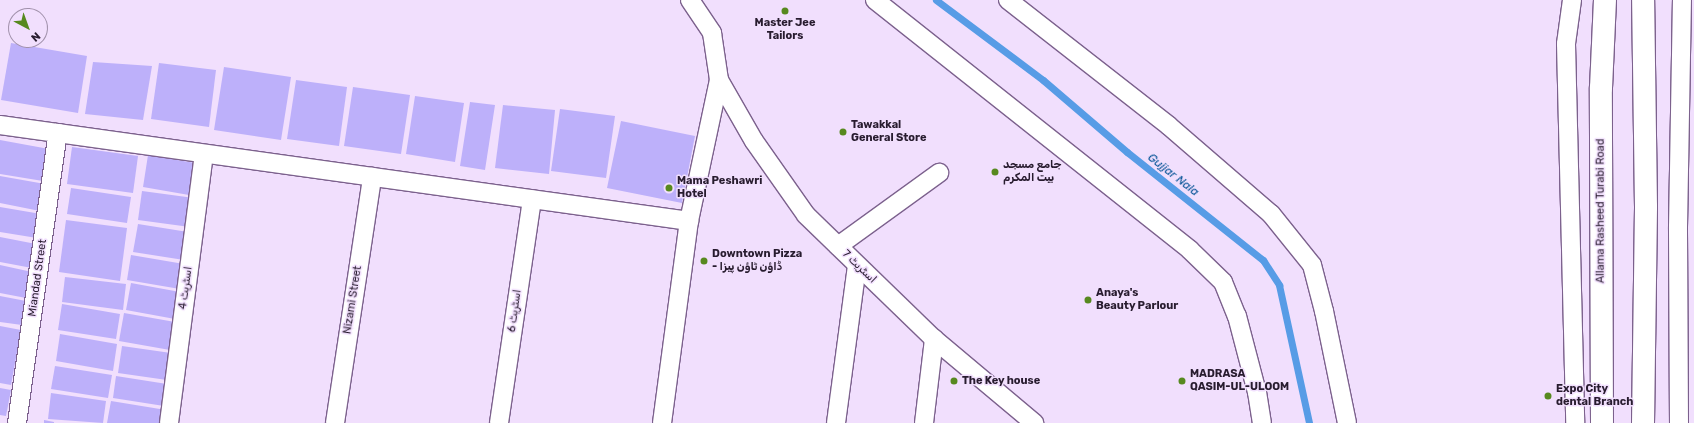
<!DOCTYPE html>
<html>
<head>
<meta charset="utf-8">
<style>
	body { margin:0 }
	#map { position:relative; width:1694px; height:423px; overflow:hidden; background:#f1dffd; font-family:Rubik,Vazirmatn,sans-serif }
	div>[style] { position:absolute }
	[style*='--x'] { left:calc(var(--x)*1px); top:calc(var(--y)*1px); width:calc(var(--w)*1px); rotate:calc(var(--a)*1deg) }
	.stream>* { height:7px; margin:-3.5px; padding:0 3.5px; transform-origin:3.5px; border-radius:3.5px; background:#579ce6 }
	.building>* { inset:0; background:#bdb0fa }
	.roads { filter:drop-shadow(1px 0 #7c618d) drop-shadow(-1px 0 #7c618d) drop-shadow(0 1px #7c618d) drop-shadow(0 -1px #7c618d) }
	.street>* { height:18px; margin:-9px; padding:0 9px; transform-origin:9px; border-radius:9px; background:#fff }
	.secondary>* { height:22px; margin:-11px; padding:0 11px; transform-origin:11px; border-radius:11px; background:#fff }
	.dots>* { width:11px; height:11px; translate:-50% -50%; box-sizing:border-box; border:2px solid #f1dffd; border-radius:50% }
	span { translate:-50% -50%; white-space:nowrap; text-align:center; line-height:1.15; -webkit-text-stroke:3px #f1dffd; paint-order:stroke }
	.poi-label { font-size:11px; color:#281c2f; font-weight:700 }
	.left { translate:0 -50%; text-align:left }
	.street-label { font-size:11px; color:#281c2f }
	.water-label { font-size:12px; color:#015195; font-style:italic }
	.north { position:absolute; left:8px; top:8px; width:40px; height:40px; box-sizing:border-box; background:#f1dffd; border:1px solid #a191ab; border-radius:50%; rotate:139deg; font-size:11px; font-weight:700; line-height:16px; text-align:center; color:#281c2f }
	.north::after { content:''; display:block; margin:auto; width:14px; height:18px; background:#57891f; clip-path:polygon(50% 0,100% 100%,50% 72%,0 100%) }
</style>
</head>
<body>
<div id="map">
	<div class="stream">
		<i style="--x:936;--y:0;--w:134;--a:36.8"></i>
		<i style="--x:1043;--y:80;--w:111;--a:40.6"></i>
		<i style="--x:1127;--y:152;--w:174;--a:38.5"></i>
		<i style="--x:1263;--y:260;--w:30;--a:57"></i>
		<i style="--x:1279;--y:285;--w:141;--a:77.7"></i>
	</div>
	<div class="building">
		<i style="clip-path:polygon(11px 43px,87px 56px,78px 113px,1px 100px)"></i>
		<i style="clip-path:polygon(93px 62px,152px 66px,143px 120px,85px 114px)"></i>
		<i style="clip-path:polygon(159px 63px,216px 70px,209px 127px,151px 119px)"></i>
		<i style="clip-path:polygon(224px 67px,291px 77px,281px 140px,214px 130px)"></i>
		<i style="clip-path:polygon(296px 80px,347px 87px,339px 146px,287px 139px)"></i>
		<i style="clip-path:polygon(353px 87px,410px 95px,401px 154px,344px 146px)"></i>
		<i style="clip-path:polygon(415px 96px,464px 103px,455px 162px,406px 154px)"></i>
		<i style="clip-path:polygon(470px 102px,495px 105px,485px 170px,460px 166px)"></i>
		<i style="clip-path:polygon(503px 105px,555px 110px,549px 174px,495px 168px)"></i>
		<i style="clip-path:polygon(560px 109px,615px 116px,606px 178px,551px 171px)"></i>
		<i style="clip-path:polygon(621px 121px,695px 136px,682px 203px,607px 188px)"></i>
		<i style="clip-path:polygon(0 140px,49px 149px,43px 181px,0 174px)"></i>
		<i style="clip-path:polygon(72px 147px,138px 156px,133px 193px,67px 184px)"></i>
		<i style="clip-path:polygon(148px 155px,195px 163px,189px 195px,143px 187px)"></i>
		<i style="clip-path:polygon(0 176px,45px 184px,40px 211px,0 203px)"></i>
		<i style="clip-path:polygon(71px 188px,131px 197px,127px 223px,67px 214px)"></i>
		<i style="clip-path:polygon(142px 191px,194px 198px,190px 227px,138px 220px)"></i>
		<i style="clip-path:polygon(0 207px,41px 214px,37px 238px,0 232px)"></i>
		<i style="clip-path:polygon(66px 220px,127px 228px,120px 281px,59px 272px)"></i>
		<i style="clip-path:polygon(138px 224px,188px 232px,184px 260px,133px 252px)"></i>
		<i style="clip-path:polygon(0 237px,36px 244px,32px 268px,0 262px)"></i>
		<i style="clip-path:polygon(131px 255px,184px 264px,180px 289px,127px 280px)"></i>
		<i style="clip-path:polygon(0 265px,32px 272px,26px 298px,0 293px)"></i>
		<i style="clip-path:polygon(65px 277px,126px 284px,123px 310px,62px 302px)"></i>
		<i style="clip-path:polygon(131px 283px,180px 292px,175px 319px,126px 310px)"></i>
		<i style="clip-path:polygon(0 296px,26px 301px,22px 325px,0 322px)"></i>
		<i style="clip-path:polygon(62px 304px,120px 314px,116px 339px,58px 330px)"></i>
		<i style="clip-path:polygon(124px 313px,175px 322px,170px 350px,119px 341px)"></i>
		<i style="clip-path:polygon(0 326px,21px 330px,11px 385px,0 383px)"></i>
		<i style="clip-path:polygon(60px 334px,117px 344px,113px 371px,56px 361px)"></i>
		<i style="clip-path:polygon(122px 346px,171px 353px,167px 380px,118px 373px)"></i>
		<i style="clip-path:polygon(55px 366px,112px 375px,108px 398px,51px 389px)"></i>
		<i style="clip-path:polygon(116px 376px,167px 384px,164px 406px,113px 398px)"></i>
		<i style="clip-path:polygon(0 388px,11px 390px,6px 416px,0 415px)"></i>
		<i style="clip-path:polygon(51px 393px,106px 401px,103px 423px,48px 419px)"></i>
		<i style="clip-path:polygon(111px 401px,166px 410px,163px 423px,107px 423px)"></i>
		<i style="clip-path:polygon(44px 420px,54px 422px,54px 423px,44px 423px)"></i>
	</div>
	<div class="roads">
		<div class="street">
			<i style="--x:690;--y:0;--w:40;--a:56"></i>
			<i style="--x:712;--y:33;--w:48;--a:81.5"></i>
			<i style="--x:719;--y:80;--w:70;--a:60.2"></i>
			<i style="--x:754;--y:141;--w:90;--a:54.9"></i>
			<i style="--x:806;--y:215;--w:178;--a:44.1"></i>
			<i style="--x:934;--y:339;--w:131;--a:40"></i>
			<i style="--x:875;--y:0;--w:402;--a:38.4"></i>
			<i style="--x:1190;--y:250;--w:46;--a:44.1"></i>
			<i style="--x:1223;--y:282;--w:37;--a:68"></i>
			<i style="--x:1237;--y:316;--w:79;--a:75.3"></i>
			<i style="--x:1257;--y:392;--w:31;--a:81"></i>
			<i style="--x:1008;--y:0;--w:204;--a:38"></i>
			<i style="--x:1169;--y:126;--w:135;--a:40.8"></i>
			<i style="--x:1271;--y:214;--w:65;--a:51.2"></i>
			<i style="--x:1312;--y:265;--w:48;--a:75.4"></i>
			<i style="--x:1324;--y:311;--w:114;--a:78.4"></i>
			<i style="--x:1572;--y:0;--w:44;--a:97.8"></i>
			<i style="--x:1566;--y:44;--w:379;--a:88.6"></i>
			<i style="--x:0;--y:125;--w:696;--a:7.93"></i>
			<i style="--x:838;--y:246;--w:125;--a:-35.9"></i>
			<i style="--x:17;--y:423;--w:293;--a:-82"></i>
			<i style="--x:169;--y:423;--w:271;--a:-82.6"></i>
			<i style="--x:335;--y:423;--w:249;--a:-81.4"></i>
			<i style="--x:499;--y:423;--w:226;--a:-81.6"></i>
			<i style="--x:662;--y:423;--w:204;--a:-82.4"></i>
			<i style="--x:689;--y:221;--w:144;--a:-78"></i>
			<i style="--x:836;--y:423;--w:159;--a:-82.4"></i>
			<i style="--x:924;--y:423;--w:85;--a:-83.2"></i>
			<i style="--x:1679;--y:423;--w:196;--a:-90.3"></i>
			<i style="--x:1678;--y:227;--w:227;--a:-89"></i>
		</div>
		<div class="secondary">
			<i style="--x:1602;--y:423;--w:335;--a:-90.2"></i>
			<i style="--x:1601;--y:88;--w:88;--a:-87.4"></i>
			<i style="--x:1643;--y:423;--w:216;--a:-89.2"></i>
			<i style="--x:1646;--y:207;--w:207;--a:-90.8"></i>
		</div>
	</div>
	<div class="dots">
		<i style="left:785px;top:11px;background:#57891f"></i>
		<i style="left:843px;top:132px;background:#57891f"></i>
		<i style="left:995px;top:172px;background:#57891f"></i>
		<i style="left:669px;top:188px;background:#57891f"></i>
		<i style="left:704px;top:261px;background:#57891f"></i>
		<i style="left:1088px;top:300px;background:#57891f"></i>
		<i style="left:954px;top:381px;background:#57891f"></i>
		<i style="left:1182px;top:381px;background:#57891f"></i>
		<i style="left:1548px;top:396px;background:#57891f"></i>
	</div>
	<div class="poi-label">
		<span style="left:785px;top:30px">Master Jee<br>Tailors</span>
		<span class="left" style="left:851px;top:132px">Tawakkal<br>General Store</span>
		<span class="left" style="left:1003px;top:172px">جامع مسجد<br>بیت المکرم</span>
		<span class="left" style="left:677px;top:188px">Mama Peshawri<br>Hotel</span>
		<span class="left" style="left:712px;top:261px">Downtown Pizza<br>- ڈاؤن ٹاؤن پیزا</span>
		<span class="left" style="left:1096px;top:300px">Anaya's<br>Beauty Parlour</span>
		<span class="left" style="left:1190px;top:381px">MADRASA<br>QASIM-UL-ULOOM</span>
		<span class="left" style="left:962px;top:381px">The Key house</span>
		<span class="left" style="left:1556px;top:396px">Expo City<br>dental Branch</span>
	</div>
	<div class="street-label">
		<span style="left:1601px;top:211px;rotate:-90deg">Allama Rasheed Turabi Road</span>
		<span style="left:859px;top:267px;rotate:44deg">اسٹریٹ 7</span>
		<span style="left:38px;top:278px;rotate:-82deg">Miandad Street</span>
		<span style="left:186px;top:288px;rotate:-82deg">اسٹریٹ 4</span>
		<span style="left:353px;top:300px;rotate:-81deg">Nizami Street</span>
		<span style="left:515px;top:311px;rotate:-82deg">اسٹریٹ 6</span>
	</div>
	<div class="water-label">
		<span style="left:1173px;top:175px;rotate:38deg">Gujjar Nala</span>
	</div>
	<div class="north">N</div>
</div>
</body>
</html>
